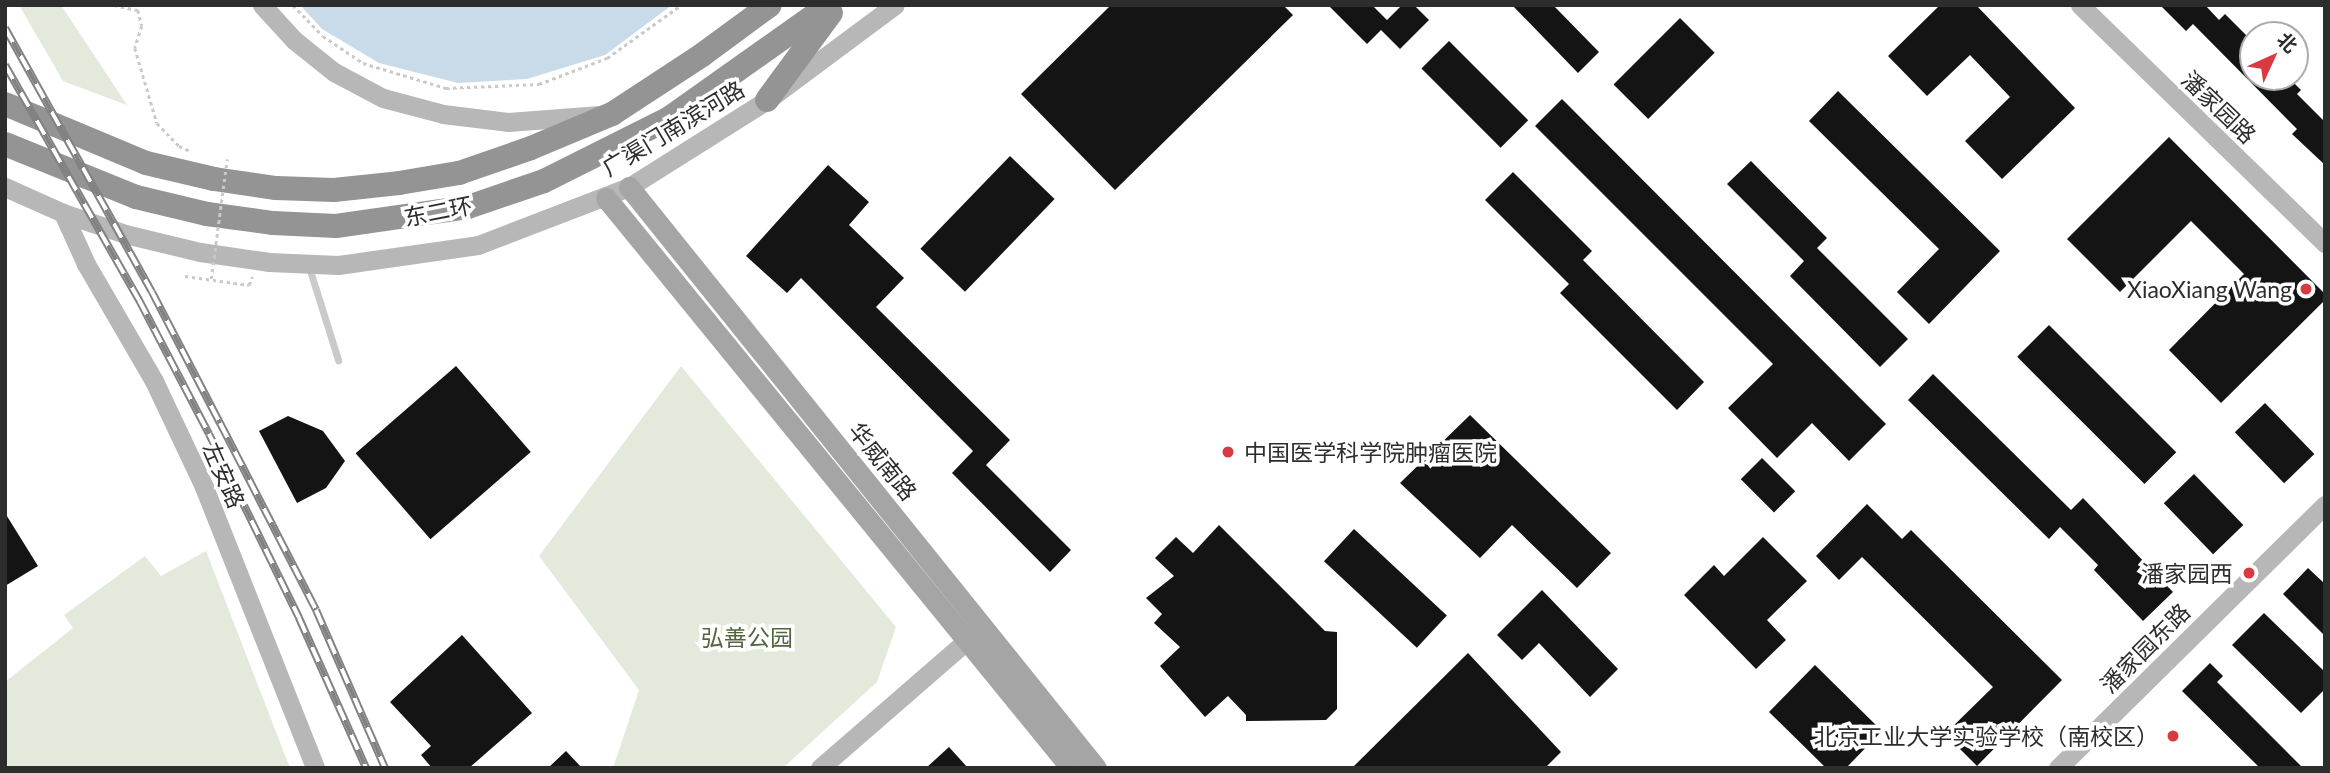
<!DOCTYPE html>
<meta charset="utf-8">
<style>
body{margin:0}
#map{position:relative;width:2330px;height:773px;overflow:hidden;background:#fff;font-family:Lato,"Noto Sans SC",sans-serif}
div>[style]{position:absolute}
.green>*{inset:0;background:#e3eadc}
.water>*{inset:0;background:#c9dbe9}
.building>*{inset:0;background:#141414;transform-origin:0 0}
.path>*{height:2.5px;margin-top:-1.25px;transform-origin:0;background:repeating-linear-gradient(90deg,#cacaca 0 3.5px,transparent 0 7px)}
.lane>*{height:7px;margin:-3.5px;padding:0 3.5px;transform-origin:3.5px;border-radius:3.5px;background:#cacaca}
.secondary>*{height:19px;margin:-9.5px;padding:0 9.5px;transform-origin:9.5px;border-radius:9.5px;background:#b7b7b7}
.primary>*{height:21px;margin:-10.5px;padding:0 10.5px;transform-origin:10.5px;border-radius:10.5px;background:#a5a5a5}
.highway>*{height:24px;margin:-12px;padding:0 12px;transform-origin:12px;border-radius:12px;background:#949494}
.rail>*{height:8px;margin-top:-4px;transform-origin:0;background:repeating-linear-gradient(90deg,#fff 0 16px,#828282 0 32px);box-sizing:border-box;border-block:2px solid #828282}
.path-bridge>*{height:2.5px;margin-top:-1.25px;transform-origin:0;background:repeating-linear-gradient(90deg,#cacaca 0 3.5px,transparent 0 7px)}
.dots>*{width:19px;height:19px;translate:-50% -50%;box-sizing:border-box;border:4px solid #fff;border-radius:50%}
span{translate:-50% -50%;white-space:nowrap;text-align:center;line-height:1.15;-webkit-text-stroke:7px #fff;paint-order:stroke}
.street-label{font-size:23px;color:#2d2d2d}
.poi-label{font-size:23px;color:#2d2d2d}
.right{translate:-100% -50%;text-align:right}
.left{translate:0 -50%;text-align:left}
.park-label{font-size:23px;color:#4f663e}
.frame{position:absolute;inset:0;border:7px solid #2d2d2d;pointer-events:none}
.north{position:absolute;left:2239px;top:21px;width:70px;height:70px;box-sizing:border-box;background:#fff;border:2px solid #ababab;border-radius:50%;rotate:45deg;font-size:19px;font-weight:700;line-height:28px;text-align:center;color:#2d2d2d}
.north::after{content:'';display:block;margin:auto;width:24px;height:32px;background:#d93a41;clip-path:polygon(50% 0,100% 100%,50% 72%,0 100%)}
</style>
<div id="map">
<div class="green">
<div style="clip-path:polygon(19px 5px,61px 5px,127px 105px,63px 81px)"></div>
<div style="clip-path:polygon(681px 366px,896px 627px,877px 682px,783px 768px,613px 768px,639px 690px,539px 556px)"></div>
<div style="clip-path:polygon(206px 551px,290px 768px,9px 768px,5px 761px,5px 682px,73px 628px,64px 615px,145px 556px,161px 576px)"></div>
</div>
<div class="water">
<div style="clip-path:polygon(300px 5px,672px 5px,605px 55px,527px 79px,458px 83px,379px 63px,322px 29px)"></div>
</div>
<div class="building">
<div style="clip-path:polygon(1111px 5px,1283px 5px,1293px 15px,1115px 190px,1021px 94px)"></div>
<div style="clip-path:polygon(1328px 5px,1372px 5px,1387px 20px,1402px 5px,1414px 5px,1429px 20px,1400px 49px,1381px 30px,1367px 44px)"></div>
<div style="clip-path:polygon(1512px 5px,1553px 5px,1599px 52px,1578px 73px)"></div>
<div style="clip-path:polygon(1940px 5px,1976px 5px,2075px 108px,2002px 179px,1965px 141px,2010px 97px,1970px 55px,1927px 96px,1888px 56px)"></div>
<div style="clip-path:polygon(2160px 5px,2205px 5px,2219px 20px,2225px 14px,2253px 42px,2253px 77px,2288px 77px,2301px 90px,2297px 94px,2325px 122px,2325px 165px,2292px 134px,2297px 129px,2193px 24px,2186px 31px)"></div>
<div style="left:1680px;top:18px;width:49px;height:94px;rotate:45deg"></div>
<div style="left:1449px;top:41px;width:112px;height:39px;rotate:45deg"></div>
<div style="clip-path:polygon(1838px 91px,2000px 251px,1929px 324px,1897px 292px,1939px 249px,1809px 121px)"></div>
<div style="clip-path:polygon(1562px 99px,1886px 424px,1849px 461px,1812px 423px,1777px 458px,1728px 408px,1773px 364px,1535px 126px)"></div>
<div style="clip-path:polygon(2169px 137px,2325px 294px,2325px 300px,2221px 403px,2169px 350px,2244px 274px,2191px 221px,2120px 292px,2067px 239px)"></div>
<div style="left:1010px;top:156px;width:62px;height:129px;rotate:44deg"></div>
<div style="clip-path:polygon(1751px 161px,1827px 238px,1817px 248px,1908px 339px,1880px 367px,1790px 276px,1804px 261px,1727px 184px)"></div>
<div style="clip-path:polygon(828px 165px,869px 202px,849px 225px,904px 278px,876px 307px,1010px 440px,986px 465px,1071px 550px,1050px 572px,952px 473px,973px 451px,801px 278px,787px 293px,746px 256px)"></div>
<div style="clip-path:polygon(1513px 172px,1592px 251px,1583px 260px,1704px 382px,1677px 410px,1560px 293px,1569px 284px,1485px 200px)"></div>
<div style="left:2049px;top:325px;width:180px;height:45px;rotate:45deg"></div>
<div style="left:456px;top:366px;width:114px;height:133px;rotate:49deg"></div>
<div style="clip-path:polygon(1933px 374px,2071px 510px,2083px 498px,2173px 592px,2143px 621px,2094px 570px,2098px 565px,2060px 527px,2049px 539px,1908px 400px)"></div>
<div style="left:2265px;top:403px;width:71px;height:42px;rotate:46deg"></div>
<div style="clip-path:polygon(1470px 415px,1611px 553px,1577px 588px,1512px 525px,1480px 558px,1400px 483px)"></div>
<div style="clip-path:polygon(288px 416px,323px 431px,345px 461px,326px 488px,297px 503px,259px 431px)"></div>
<div style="left:1762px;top:458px;width:47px;height:30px;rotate:45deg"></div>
<div style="left:2194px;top:474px;width:71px;height:42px;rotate:46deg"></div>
<div style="clip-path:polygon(1867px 504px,1902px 539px,1911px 530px,2062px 680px,1977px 766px,1945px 734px,1993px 687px,1862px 557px,1839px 580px,1816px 556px)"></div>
<div style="clip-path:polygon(5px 513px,38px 566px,5px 586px)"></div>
<div style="clip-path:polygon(1219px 525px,1325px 631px,1337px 632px,1337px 709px,1326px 720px,1246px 721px,1246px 715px,1228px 696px,1205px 717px,1160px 666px,1180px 647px,1154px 623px,1162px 614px,1146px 598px,1174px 576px,1155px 558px,1176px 537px,1193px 553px)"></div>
<div style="left:1354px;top:529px;width:127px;height:44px;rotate:43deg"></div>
<div style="clip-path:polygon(1763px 537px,1807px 581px,1767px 620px,1786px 640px,1756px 669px,1684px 595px,1714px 565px,1724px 576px)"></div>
<div style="clip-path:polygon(2308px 568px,2325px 584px,2325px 636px,2283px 594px)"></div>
<div style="clip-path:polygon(1542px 590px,1618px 669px,1590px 697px,1539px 643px,1522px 660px,1497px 635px)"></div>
<div style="clip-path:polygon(2264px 613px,2325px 672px,2325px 689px,2301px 713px,2232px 645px)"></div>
<div style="clip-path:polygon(462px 635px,532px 713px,469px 768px,432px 768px,421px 755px,431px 746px,390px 702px)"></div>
<div style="clip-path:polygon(1468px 653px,1561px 752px,1545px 768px,1352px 768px)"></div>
<div style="clip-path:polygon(2210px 663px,2223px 676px,2217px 682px,2303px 768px,2260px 768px,2182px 691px)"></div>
<div style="clip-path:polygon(1815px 665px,1882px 731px,1846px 768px,1826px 768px,1769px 712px)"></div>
<div style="clip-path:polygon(949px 747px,968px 768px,926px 768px)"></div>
<div style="clip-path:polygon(566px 751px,582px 768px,548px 768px)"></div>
</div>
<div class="path">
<div style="left:114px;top:5px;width:25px;rotate:12deg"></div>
<div style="left:138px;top:10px;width:16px;rotate:76deg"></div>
<div style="left:142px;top:26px;width:23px;rotate:108deg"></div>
<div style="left:135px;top:48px;width:78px;rotate:73.7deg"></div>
<div style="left:157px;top:123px;width:32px;rotate:46deg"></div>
<div style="left:179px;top:146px;width:12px;rotate:24deg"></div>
<div style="left:293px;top:5px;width:43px;rotate:45.9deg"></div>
<div style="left:323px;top:36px;width:48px;rotate:34deg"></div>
<div style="left:363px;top:63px;width:87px;rotate:16.8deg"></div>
<div style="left:446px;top:88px;width:93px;rotate:-2.5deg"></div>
<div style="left:539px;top:84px;width:73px;rotate:-20.9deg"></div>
<div style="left:607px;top:58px;width:91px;rotate:-35.6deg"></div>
<div style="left:185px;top:276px;width:65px;rotate:8deg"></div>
<div style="left:249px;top:285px;width:9px;rotate:-69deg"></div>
</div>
<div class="lane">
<div style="left:308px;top:264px;width:101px;rotate:72.6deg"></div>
</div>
<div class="secondary">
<div style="left:262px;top:5px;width:47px;rotate:47.6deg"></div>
<div style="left:294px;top:40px;width:51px;rotate:38.7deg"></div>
<div style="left:334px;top:72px;width:55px;rotate:28deg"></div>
<div style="left:383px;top:98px;width:62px;rotate:14.9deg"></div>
<div style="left:443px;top:114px;width:65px;rotate:7deg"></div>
<div style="left:508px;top:122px;width:92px;rotate:-4.4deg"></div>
<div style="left:2080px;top:5px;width:342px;rotate:44.2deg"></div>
<div style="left:5px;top:187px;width:64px;rotate:24.1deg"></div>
<div style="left:63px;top:213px;width:65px;rotate:18.7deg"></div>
<div style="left:125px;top:234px;width:77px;rotate:13.5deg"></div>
<div style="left:200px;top:252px;width:70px;rotate:8.2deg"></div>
<div style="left:269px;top:262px;width:69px;rotate:2.5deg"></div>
<div style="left:338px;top:265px;width:141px;rotate:-8.1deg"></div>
<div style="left:478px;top:245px;width:162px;rotate:-21deg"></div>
<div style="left:629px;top:187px;width:163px;rotate:-32.2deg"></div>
<div style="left:767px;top:100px;width:159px;rotate:-36.6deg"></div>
<div style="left:63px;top:213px;width:56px;rotate:65.7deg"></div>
<div style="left:86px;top:264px;width:135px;rotate:59.8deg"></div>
<div style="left:154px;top:381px;width:117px;rotate:64.7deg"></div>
<div style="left:204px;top:487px;width:302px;rotate:68.4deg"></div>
<div style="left:820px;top:768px;width:195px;rotate:-41deg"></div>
<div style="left:2058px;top:768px;width:375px;rotate:-44.6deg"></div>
</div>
<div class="primary">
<div style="left:629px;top:187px;width:745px;rotate:51.21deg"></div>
<div style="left:606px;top:198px;width:736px;rotate:50.79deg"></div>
</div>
<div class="highway">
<div style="left:767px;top:100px;width:108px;rotate:-53.7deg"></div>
<div style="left:5px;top:104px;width:153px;rotate:22.7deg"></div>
<div style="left:146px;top:163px;width:70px;rotate:13.2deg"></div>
<div style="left:214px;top:179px;width:63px;rotate:8.3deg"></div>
<div style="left:276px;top:188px;width:58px;rotate:2deg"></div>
<div style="left:334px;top:190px;width:65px;rotate:-6.1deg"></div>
<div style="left:399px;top:183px;width:61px;rotate:-9.5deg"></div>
<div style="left:459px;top:173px;width:76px;rotate:-19.1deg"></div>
<div style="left:531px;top:148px;width:88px;rotate:-22.8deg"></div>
<div style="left:612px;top:114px;width:108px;rotate:-33.2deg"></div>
<div style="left:702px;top:55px;width:84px;rotate:-36.3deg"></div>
<div style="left:5px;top:144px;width:141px;rotate:22deg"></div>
<div style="left:136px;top:197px;width:73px;rotate:13.5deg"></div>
<div style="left:207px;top:214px;width:67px;rotate:7.8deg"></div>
<div style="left:273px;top:223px;width:63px;rotate:2.7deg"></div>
<div style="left:336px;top:226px;width:133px;rotate:-8.2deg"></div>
<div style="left:468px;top:207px;width:80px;rotate:-18.9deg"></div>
<div style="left:544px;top:181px;width:139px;rotate:-26.6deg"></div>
<div style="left:668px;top:119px;width:197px;rotate:-35.3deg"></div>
</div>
<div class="rail">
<div style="left:5px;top:28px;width:302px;rotate:60.9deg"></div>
<div style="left:152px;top:292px;width:148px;rotate:62.6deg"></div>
<div style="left:220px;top:423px;width:210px;rotate:62.8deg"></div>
<div style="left:316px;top:610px;width:172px;rotate:66.4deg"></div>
<div style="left:5px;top:65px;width:271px;rotate:60.3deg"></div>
<div style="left:139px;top:300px;width:151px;rotate:62.4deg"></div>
<div style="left:209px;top:434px;width:205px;rotate:63.9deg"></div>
<div style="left:299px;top:618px;width:164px;rotate:65.9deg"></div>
</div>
<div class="path-bridge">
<div style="left:211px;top:279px;width:121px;rotate:-82.4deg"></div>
</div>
<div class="dots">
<div style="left:2306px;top:289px;background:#d93a41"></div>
<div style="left:1228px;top:452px;background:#d93a41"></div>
<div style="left:2249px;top:573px;background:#d93a41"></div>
<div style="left:2173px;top:736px;background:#d93a41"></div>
</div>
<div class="street-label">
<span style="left:2219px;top:107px;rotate:44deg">潘家园路</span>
<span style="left:673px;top:128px;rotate:-31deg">广渠门南滨河路</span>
<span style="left:438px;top:211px;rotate:-11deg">东二环</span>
<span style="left:883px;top:461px;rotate:51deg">华威南路</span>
<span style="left:224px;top:475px;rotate:66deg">左安路</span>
<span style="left:2145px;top:648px;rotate:-45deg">潘家园东路</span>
</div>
<div class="poi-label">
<span class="right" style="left:2292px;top:289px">XiaoXiang Wang</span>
<span class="left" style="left:1244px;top:452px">中国医学科学院肿瘤医院</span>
<span class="right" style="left:2233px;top:573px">潘家园西</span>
<span class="right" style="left:2159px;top:736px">北京工业大学实验学校（南校区）</span>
</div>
<div class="park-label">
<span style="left:747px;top:637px">弘善公园</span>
</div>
<div class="frame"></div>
<div class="north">北</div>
</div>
